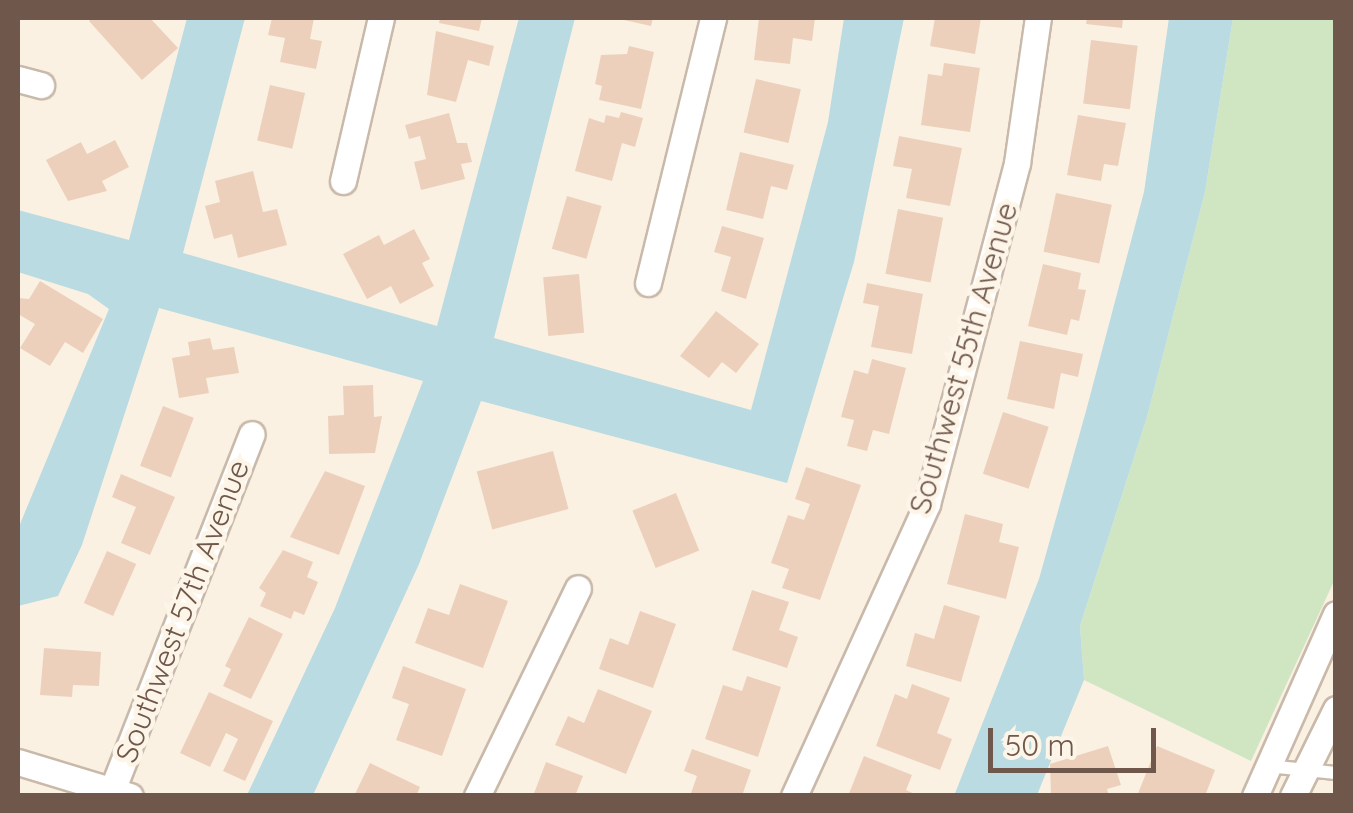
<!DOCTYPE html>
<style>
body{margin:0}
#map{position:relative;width:1353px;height:813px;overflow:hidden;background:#faf1e2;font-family:Quicksand,sans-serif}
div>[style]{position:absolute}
.green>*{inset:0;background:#d0e6c2}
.water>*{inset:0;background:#b9dbe1}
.building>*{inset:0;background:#edd0bc;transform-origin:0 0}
.roads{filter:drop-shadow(2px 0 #c9b9aa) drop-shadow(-2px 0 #c9b9aa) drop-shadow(0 2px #c9b9aa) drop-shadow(0 -2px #c9b9aa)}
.service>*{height:12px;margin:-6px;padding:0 6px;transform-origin:6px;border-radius:6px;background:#fff}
.minor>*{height:25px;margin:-12.5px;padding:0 12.5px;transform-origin:12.5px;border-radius:12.5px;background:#fff}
span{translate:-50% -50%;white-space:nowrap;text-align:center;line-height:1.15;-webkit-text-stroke:9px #fdf5e8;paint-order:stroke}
.street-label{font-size:30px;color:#6f584b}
.frame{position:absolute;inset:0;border:20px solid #6f584b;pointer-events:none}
.scale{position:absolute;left:988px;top:728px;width:168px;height:45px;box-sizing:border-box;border:5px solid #6f584b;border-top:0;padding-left:12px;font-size:30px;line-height:35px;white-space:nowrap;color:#6f584b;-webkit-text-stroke:8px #fdf5e8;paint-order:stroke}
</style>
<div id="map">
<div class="green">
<div style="clip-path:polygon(1233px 18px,1335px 18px,1335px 579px,1251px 761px,1084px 680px,1080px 626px,1147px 417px,1205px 192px)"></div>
</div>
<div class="water">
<div style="clip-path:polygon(187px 18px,245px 18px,183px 253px,437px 326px,519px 18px,575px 18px,494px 338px,751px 410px,828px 122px,844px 18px,904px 18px,854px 262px,787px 483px,481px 401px,419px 564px,313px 795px,247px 795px,335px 608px,423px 381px,159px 308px,82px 545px,58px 596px,18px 606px,18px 529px,109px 309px,88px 294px,18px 272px,18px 210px,129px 240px)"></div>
<div style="clip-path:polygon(1169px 18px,1233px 18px,1205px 192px,1147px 417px,1080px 626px,1084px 680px,1037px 795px,954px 796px,1039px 579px,1086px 411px,1144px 192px)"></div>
</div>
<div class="building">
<div style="clip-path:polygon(93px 18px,150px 18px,178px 48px,142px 80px,89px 21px)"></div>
<div style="clip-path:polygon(272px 18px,314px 18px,310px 39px,322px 41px,316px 69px,280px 62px,285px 38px,268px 35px)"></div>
<div style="clip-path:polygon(440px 18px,482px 18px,479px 31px,439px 23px)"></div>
<div style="clip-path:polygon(615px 18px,653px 18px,651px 26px)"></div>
<div style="clip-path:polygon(759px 18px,815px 18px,812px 41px,793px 38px,790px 64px,754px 60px)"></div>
<div style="clip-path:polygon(935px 18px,981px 18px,975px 54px,930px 46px)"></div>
<div style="clip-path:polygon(1087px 18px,1123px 18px,1122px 28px,1086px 24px)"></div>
<div style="clip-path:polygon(436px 31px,494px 46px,489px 66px,468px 60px,456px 102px,427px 95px)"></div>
<div style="left:1091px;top:40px;width:47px;height:64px;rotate:7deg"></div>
<div style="clip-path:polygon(629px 46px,654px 52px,641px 109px,599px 100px,602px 86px,595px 84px,601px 55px,627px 54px)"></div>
<div style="clip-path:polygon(944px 63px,980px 68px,970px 132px,921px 125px,928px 74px,942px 76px)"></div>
<div style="left:756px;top:79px;width:46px;height:55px;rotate:13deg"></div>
<div style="left:270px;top:85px;width:36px;height:57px;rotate:13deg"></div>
<div style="clip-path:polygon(621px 112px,643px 118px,635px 147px,622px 143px,612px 181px,575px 171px,589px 118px,604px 123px,606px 115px,619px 118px)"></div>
<div style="clip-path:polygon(449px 113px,457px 143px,467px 143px,472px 162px,461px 164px,465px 179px,421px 190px,414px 162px,426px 159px,420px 136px,409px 139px,405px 125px)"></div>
<div style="clip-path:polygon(1078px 115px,1126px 123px,1118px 166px,1104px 164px,1101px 181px,1067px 175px)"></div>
<div style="clip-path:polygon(899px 136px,962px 148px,950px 206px,906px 198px,912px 169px,893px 166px)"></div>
<div style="clip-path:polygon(115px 140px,129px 167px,102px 181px,107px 191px,68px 201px,46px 160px,81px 142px,87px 154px)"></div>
<div style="clip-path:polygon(740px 152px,794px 165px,787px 190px,771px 186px,763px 219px,726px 210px)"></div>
<div style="clip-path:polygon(253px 171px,263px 212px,277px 209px,287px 245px,238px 258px,232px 234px,214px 239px,205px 206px,220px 202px,215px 181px)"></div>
<div style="left:1056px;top:193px;width:57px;height:60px;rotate:12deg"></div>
<div style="left:567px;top:196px;width:36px;height:55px;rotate:16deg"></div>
<div style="left:898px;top:209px;width:46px;height:66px;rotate:11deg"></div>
<div style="clip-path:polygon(722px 226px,764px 238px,746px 299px,721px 291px,731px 257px,714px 252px)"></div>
<div style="clip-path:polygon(414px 229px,430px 259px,422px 263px,434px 286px,400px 304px,391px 286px,367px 299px,343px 254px,379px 235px,384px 245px)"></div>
<div style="clip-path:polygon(1043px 264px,1081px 273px,1078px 289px,1086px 290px,1079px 321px,1071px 319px,1067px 335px,1028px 326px)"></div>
<div style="left:579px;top:274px;width:59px;height:36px;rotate:85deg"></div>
<div style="clip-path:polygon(40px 281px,103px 319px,83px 353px,65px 342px,50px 366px,20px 348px,35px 324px,18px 314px,18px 298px,29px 299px)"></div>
<div style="clip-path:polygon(867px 283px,923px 294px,912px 354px,871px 347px,879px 306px,863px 303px)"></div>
<div style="clip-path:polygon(716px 311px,759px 344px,736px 373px,722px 362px,709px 378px,680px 356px)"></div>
<div style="clip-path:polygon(210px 338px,213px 350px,234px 347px,239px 373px,206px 378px,209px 393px,179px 398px,172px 358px,190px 355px,188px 342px)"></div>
<div style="clip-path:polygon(1020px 341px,1083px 354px,1078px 377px,1061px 373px,1054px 409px,1007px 399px)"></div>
<div style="clip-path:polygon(872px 359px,906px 368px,889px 434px,873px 430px,867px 451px,847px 446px,854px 420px,841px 417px,854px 370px,868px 374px)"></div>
<div style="clip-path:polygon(373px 385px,374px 417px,382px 416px,375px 453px,329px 454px,328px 416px,344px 415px,343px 386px)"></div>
<div style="left:163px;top:406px;width:33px;height:64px;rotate:21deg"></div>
<div style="left:1003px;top:412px;width:48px;height:65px;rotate:18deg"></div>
<div style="left:553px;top:451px;width:60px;height:79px;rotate:75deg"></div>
<div style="clip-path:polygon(806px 467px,861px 485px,820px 600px,782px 588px,789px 569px,771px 563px,788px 515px,804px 520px,810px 504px,795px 499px)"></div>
<div style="clip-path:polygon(325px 471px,365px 486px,339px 555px,290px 537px)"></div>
<div style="clip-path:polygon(121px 474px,175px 497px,150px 555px,121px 543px,136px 507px,112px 497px)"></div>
<div style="left:676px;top:493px;width:62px;height:47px;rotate:68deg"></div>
<div style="clip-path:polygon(965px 514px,1003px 524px,999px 542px,1019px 547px,1006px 599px,947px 584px)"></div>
<div style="clip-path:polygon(283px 550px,313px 562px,307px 577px,318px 582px,304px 615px,294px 611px,291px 619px,260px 606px,266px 593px,259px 588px)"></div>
<div style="left:107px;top:551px;width:32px;height:57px;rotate:24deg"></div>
<div style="clip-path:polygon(460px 584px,508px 601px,483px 668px,415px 643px,428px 608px,449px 615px)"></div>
<div style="clip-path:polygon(752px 590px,789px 602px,779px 630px,798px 637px,787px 668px,732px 650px)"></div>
<div style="clip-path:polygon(944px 605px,980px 616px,961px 682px,906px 666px,915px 633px,934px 639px)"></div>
<div style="clip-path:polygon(640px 611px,676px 624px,653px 688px,599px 669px,610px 638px,628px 645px)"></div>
<div style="clip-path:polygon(249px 617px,283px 634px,251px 699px,223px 686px,231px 669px,225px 666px)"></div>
<div style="clip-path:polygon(44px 648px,101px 652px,99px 686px,73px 685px,72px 697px,40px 695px)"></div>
<div style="clip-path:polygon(403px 666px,466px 689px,442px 756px,396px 740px,409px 704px,392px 698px)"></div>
<div style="clip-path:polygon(747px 676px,781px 687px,758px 757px,705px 739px,723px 685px,742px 691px)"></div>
<div style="clip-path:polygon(912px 684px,950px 698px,937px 733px,952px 739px,940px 770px,876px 746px,895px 694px,907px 699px)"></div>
<div style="clip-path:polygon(598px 689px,652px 711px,626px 774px,555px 745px,568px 716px,584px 723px)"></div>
<div style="clip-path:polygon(209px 692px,273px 721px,245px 781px,223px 771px,238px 739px,226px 733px,210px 767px,180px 753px)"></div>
<div style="clip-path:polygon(1108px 746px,1121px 785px,1107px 789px,1109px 796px,1051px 796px,1050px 764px)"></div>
<div style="clip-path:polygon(1157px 746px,1215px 770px,1205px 796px,1137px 796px)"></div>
<div style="clip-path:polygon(692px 749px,751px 770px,742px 796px,690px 796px,697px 776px,684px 771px)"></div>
<div style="clip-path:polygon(864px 756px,912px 775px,906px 790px,919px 796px,848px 796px)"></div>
<div style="clip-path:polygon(546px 762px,583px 776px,575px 796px,533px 796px)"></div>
<div style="clip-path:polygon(370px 763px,420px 787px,416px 796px,354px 796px)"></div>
</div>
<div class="roads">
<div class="service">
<div style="left:1268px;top:766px;width:68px;rotate:5.9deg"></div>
</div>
<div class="minor">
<div style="left:18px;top:79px;width:24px;rotate:15deg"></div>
<div style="left:343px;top:181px;width:167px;rotate:-76.9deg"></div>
<div style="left:648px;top:283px;width:273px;rotate:-76.2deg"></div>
<div style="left:18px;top:762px;width:117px;rotate:16.9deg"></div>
<div style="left:113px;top:788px;width:380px;rotate:-68.6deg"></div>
<div style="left:477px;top:796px;width:231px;rotate:-64.1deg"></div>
<div style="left:794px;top:796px;width:321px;rotate:-65.5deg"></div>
<div style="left:927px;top:504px;width:353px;rotate:-75.2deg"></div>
<div style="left:1017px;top:163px;width:147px;rotate:-81.8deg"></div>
<div style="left:1255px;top:796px;width:199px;rotate:-66deg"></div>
<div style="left:1293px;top:796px;width:97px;rotate:-63.7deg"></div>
</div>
</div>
<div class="street-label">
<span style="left:963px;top:358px;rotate:-74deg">Southwest 55th Avenue</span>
<span style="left:182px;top:611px;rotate:-69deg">Southwest 57th Avenue</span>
</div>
<div class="frame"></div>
<div class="scale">50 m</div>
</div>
